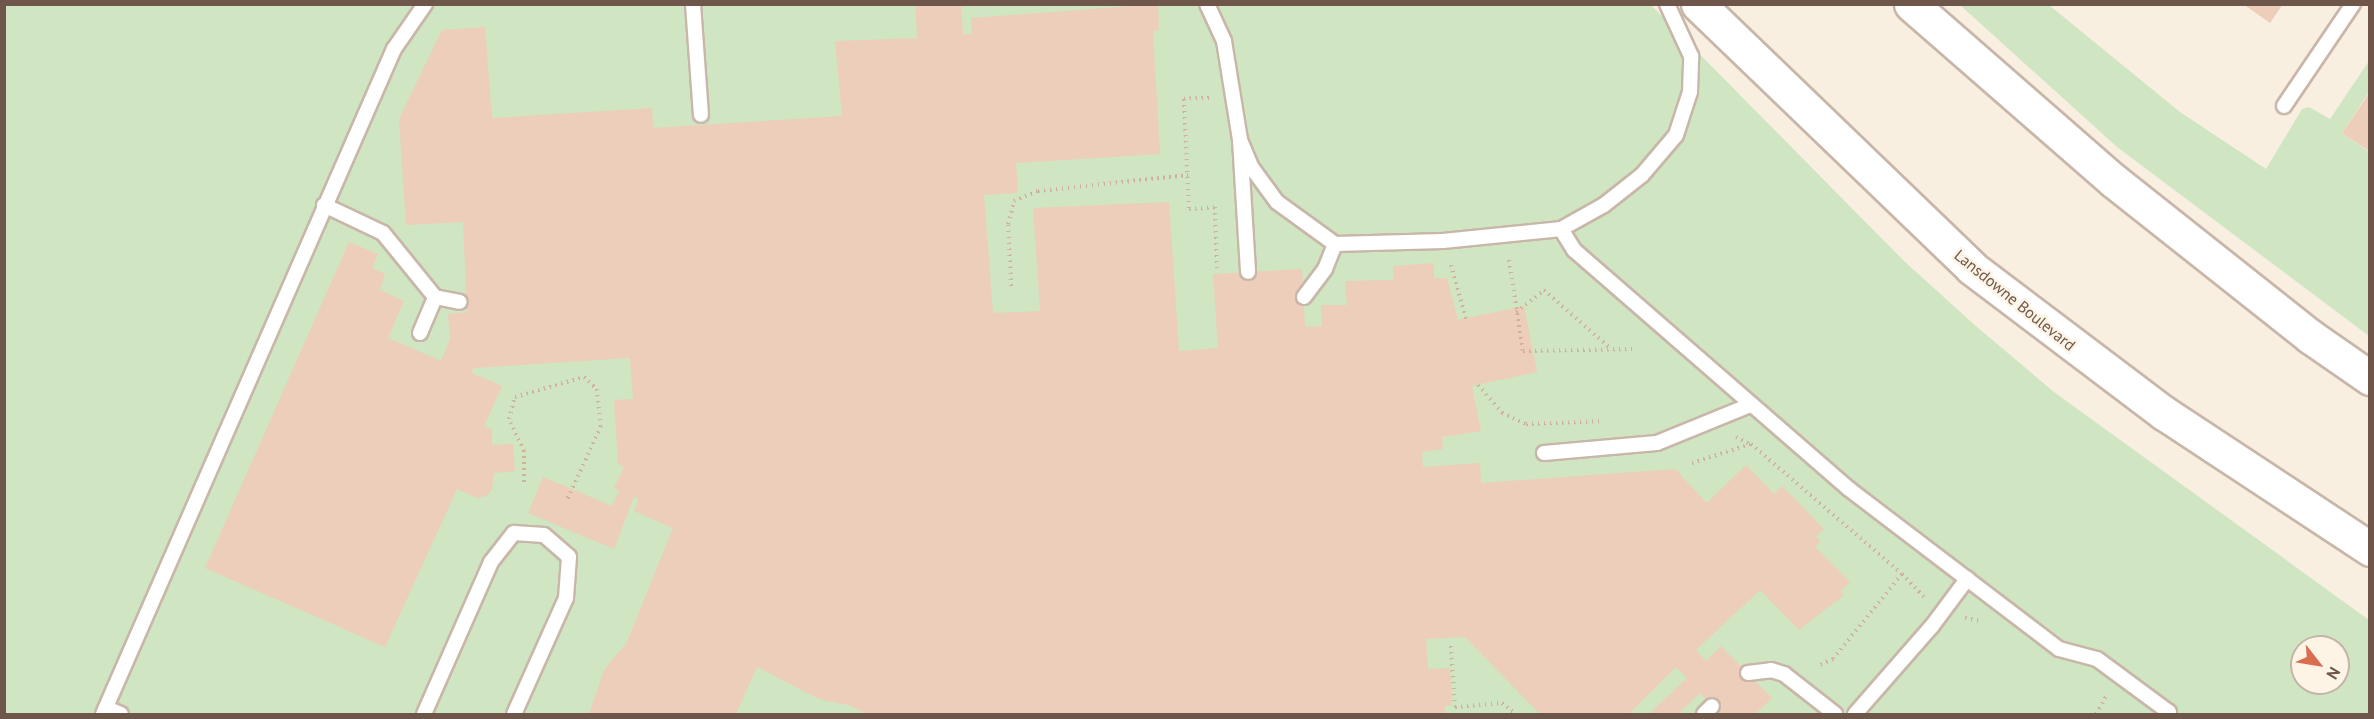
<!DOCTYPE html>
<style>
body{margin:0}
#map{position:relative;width:2374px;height:719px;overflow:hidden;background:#f9efe1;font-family:"PT Sans",sans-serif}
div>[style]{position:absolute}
.green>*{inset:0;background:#d0e5c1}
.building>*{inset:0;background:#eccebb}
.path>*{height:4px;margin-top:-2px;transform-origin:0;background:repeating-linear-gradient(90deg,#d0b19f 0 1.5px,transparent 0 6px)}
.roads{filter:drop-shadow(2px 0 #c8b7a9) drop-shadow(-2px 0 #c8b7a9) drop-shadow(0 2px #c8b7a9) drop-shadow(0 -2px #c8b7a9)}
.service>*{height:14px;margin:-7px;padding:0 7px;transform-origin:7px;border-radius:7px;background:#fff}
.secondary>*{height:33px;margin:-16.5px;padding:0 16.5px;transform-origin:16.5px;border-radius:16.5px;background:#fff}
span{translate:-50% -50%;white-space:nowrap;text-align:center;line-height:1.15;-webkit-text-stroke:5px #fdf4e6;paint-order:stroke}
.street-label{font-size:16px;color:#6e574a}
.frame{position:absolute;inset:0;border:6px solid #6e574a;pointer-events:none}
.north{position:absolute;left:2290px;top:635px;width:60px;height:60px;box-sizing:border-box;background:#fdf4e6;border:2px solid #c4b5a8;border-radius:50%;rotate:121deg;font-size:16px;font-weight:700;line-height:24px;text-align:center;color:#6e574a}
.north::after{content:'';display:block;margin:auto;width:21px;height:27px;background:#d96d50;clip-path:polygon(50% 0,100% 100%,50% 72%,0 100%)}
</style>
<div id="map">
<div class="green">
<div style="clip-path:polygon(evenodd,4px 5px,1651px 5px,1905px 262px,1977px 327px,2054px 392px,2369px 620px,2369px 714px,5px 714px,4px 5px,2302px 647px,2338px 647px,2338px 683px,2302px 683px,2302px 647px)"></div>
<div style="clip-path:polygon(1960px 5px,2049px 5px,2180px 112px,2266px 169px,2302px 109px,2309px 107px,2330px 119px,2369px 61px,2369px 92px,2342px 133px,2369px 152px,2369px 336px,2117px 147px)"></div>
</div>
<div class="building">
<div style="clip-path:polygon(915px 4px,961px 4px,963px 35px,972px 34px,971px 18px,1158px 4px,1159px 30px,1153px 31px,1160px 154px,1016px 163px,1018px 193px,984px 195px,993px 313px,1040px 311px,1033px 208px,1169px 202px,1179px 351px,1218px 348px,1213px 274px,1302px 269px,1305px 327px,1322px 326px,1321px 305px,1347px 305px,1345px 281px,1394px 280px,1393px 266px,1434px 263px,1434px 278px,1447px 278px,1458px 320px,1524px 306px,1537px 372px,1472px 386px,1481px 431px,1442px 437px,1443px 449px,1422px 452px,1423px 467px,1480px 463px,1481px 483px,1675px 469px,1707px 503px,1746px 465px,1774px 494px,1782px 486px,1824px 529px,1816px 537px,1821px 541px,1815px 547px,1850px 582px,1840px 592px,1844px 595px,1799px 630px,1760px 590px,1696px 650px,1706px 661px,1721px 646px,1772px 698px,1755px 714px,1720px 714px,1700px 693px,1678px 714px,1649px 714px,1687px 678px,1676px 667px,1629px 714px,1540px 714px,1465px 637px,1426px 639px,1428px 669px,1450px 668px,1452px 705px,1445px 706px,1445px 714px,868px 714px,848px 705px,819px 699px,757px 667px,736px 714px,589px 714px,604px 670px,627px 642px,673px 528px,634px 511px,639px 499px,634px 497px,614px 549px,528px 513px,543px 477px,612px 506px,619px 491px,614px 488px,624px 467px,618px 464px,614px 400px,633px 399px,630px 358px,473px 368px,472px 373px,502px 386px,484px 426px,492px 430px,492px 445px,513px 444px,515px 471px,494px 473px,492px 490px,486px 496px,477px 498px,457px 489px,385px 647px,205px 568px,349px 242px,378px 254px,372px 268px,385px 274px,380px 290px,404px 301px,388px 338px,441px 361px,450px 339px,448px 314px,467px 312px,463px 222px,406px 225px,399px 119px,442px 30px,485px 27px,492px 118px,652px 108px,653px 128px,842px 116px,835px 41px,917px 38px)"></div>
<div style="clip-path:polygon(2243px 4px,2283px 4px,2270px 23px)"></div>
<div style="clip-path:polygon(2370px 92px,2370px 152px,2342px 133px)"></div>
</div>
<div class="path">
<div style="left:1209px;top:98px;width:25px;rotate:178deg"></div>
<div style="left:1184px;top:99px;width:110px;rotate:87.4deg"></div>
<div style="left:1189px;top:209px;width:26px;rotate:-4deg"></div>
<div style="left:1215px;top:207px;width:61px;rotate:88.1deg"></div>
<div style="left:1509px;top:260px;width:92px;rotate:81.3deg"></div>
<div style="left:1523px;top:351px;width:109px;rotate:-1.1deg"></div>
<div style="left:1451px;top:265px;width:56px;rotate:74.5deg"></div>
<div style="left:1011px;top:286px;width:62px;rotate:-92.8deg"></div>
<div style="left:1008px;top:224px;width:24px;rotate:-75deg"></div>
<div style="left:1014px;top:201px;width:26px;rotate:-23deg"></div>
<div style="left:1038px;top:191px;width:151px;rotate:-6.1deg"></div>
<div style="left:1516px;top:312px;width:36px;rotate:-38deg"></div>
<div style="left:1544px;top:290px;width:89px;rotate:41.4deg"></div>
<div style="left:1478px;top:385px;width:37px;rotate:49deg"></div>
<div style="left:1502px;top:413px;width:26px;rotate:25deg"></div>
<div style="left:1526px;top:424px;width:78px;rotate:-2.2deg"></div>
<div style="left:1736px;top:437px;width:16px;rotate:27deg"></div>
<div style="left:1692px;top:463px;width:62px;rotate:-17.9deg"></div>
<div style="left:1751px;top:444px;width:199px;rotate:40.7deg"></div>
<div style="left:1902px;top:574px;width:109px;rotate:129.1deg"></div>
<div style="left:1833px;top:659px;width:17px;rotate:156deg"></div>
<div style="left:524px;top:482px;width:31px;rotate:-90deg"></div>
<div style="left:524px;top:451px;width:35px;rotate:-115deg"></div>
<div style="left:509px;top:419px;width:23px;rotate:-75deg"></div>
<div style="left:515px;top:397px;width:72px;rotate:-16.2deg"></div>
<div style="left:584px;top:377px;width:18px;rotate:43deg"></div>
<div style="left:597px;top:389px;width:37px;rotate:84deg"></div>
<div style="left:601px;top:426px;width:81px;rotate:114.7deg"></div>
<div style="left:1902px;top:574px;width:32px;rotate:46deg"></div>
<div style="left:1965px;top:618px;width:16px;rotate:11deg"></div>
<div style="left:1451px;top:646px;width:61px;rotate:86.2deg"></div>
<div style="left:1455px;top:707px;width:47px;rotate:-4.9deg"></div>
<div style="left:1502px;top:703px;width:18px;rotate:38deg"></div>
<div style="left:2096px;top:714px;width:22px;rotate:-60deg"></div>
</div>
<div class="roads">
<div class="service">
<div style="left:693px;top:4px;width:111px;rotate:85.9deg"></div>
<div style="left:1207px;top:4px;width:41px;rotate:65.3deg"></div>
<div style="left:1224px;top:41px;width:100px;rotate:80.8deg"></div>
<div style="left:1240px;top:140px;width:132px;rotate:86.5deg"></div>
<div style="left:2284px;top:106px;width:123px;rotate:-55.9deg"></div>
<div style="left:1240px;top:140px;width:30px;rotate:67deg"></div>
<div style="left:1252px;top:168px;width:42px;rotate:53.7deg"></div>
<div style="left:1277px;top:202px;width:72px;rotate:35.9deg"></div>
<div style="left:1335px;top:244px;width:108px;rotate:-1.6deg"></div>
<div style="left:1443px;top:241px;width:119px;rotate:-5.8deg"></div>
<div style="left:1561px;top:229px;width:49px;rotate:-29.2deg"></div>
<div style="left:1604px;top:205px;width:48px;rotate:-38.3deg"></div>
<div style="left:1642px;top:175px;width:52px;rotate:-49.6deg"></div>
<div style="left:1676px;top:135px;width:45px;rotate:-72deg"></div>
<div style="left:1690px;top:92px;width:36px;rotate:-88deg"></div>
<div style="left:1691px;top:56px;width:57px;rotate:-114.8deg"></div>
<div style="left:324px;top:205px;width:65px;rotate:25.4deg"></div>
<div style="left:383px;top:233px;width:82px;rotate:50.9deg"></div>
<div style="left:435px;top:297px;width:25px;rotate:11deg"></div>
<div style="left:1561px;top:229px;width:25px;rotate:58deg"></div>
<div style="left:1574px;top:250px;width:364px;rotate:41deg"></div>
<div style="left:1849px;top:489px;width:264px;rotate:37.3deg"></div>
<div style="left:2059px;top:649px;width:39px;rotate:15deg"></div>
<div style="left:2097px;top:659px;width:89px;rotate:36.4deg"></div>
<div style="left:2169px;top:712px;width:3px;rotate:135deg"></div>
<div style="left:1304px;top:297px;width:35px;rotate:-53deg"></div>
<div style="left:1325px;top:269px;width:27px;rotate:-68deg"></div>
<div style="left:420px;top:333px;width:39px;rotate:-67deg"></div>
<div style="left:1544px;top:453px;width:113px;rotate:-5.1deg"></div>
<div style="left:1657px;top:443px;width:100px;rotate:-22.2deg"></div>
<div style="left:1748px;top:673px;width:23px;rotate:-7deg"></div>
<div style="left:1771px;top:670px;width:14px;rotate:17deg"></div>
<div style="left:1784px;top:674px;width:65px;rotate:38.1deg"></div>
<div style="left:106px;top:708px;width:16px;rotate:22deg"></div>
<div style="left:103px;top:714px;width:726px;rotate:-66.37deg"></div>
<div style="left:394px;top:49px;width:55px;rotate:-55.4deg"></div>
<div style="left:424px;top:714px;width:166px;rotate:-66.2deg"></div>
<div style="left:491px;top:562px;width:37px;rotate:-52deg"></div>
<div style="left:514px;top:533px;width:30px;rotate:4deg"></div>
<div style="left:544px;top:535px;width:33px;rotate:41deg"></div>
<div style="left:569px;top:557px;width:41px;rotate:94.2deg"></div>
<div style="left:566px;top:598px;width:127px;rotate:114.1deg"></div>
<div style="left:1704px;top:714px;width:11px;rotate:-45deg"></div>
<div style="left:1855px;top:714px;width:117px;rotate:-48.8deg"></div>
<div style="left:1932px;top:626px;width:59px;rotate:-53.3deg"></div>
</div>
<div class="secondary">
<div style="left:1698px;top:4px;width:380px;rotate:43.9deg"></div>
<div style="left:1972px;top:268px;width:241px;rotate:37.1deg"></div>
<div style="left:2164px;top:413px;width:247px;rotate:33.4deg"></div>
<div style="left:1911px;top:4px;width:269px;rotate:41.1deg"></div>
<div style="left:2114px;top:181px;width:251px;rotate:38.4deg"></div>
<div style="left:2311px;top:337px;width:72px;rotate:34.8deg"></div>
</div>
</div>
<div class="street-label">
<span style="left:2015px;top:300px;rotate:39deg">Lansdowne Boulevard</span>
</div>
<div class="frame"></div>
<div class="north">N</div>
</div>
